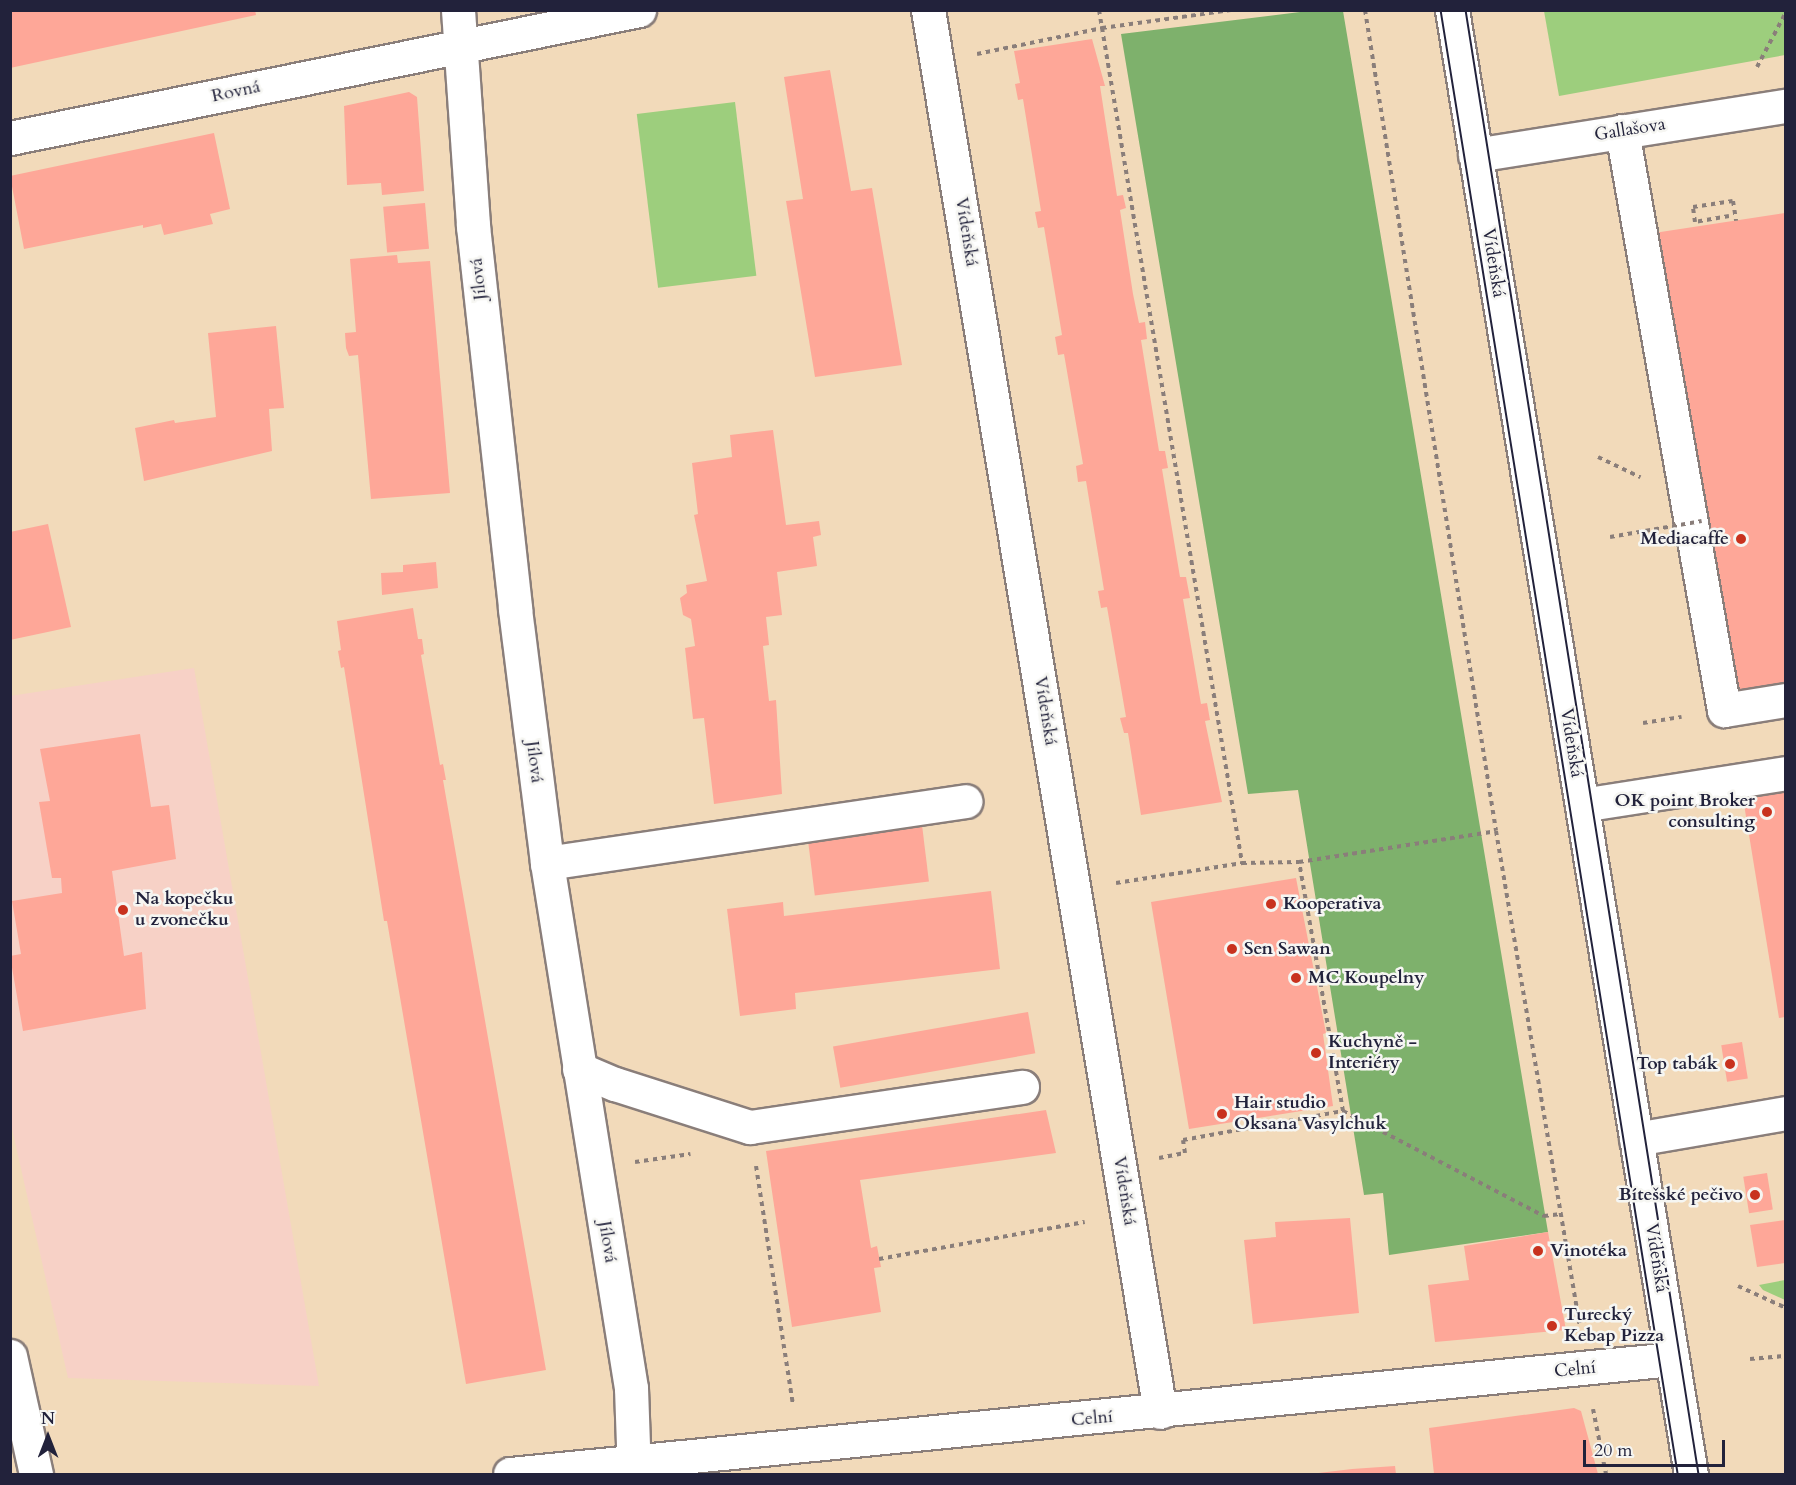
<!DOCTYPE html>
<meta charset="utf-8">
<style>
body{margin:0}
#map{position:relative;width:1796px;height:1485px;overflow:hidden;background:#f2daba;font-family:Cardo,serif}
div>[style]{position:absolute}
.built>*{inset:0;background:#f7d1c6}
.green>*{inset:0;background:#9dce7d;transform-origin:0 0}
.forest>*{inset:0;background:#7eb16c}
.building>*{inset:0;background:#fea798;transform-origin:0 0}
.path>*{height:4px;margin-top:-2px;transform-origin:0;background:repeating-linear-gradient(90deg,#8a7e7a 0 4.5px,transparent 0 9px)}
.roads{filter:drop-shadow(2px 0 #8a7e7a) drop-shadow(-2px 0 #8a7e7a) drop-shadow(0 2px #8a7e7a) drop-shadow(0 -2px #8a7e7a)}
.minor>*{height:33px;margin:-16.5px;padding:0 16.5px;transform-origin:16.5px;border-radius:16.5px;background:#fff}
.major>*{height:33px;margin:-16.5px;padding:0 16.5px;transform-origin:16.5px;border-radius:16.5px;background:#fff}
.tram>*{height:1.5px;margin:-0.75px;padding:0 0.75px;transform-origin:0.75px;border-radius:0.75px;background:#22223b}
.path-bridge>*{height:4px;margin-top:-2px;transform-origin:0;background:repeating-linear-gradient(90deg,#8a7e7a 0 4.5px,transparent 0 9px)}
.dots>*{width:16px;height:16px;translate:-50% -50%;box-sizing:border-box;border:3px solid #f6f6f2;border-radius:50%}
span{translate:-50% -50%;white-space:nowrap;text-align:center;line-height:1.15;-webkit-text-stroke:5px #f6f6f2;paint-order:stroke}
.street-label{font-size:18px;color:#22223b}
.poi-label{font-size:18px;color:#22223b;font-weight:700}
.right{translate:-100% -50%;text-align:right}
.left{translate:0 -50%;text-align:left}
.frame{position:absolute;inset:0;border:12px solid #22223b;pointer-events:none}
.north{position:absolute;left:18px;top:1407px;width:60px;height:60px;-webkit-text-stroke:4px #f6f6f2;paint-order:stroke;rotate:0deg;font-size:16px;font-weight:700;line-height:24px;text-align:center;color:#22223b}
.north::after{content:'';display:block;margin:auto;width:21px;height:27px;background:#22223b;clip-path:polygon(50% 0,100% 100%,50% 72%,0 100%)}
.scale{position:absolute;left:1583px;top:1440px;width:142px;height:27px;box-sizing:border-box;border:3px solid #22223b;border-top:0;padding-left:8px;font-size:18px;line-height:21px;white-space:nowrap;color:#22223b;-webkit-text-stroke:4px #f6f6f2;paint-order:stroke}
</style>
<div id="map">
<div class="built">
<div style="clip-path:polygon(194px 668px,319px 1386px,68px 1378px,11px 1124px,10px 696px)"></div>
</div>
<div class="green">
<div style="clip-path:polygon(1544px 11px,1785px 11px,1785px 55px,1559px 96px)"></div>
<div style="left:735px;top:102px;width:175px;height:99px;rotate:83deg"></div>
<div style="clip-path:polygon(1785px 1280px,1785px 1300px,1763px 1290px,1759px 1285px)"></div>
</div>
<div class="forest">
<div style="clip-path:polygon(1308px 11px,1343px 11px,1548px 1232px,1389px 1255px,1383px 1193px,1364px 1195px,1298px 790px,1248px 794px,1121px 34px)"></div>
</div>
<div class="building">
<div style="clip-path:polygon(10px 10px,255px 10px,256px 15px,10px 68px)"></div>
<div style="clip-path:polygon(1092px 39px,1105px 86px,1100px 86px,1117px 196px,1123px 195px,1126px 208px,1120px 210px,1133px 294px,1139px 323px,1145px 322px,1147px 339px,1141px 340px,1159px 451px,1165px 451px,1168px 468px,1162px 469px,1180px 577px,1186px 577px,1190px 598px,1183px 599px,1201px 704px,1207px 703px,1210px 720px,1205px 721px,1222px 802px,1141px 815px,1128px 733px,1124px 733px,1120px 718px,1126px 717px,1107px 607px,1101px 608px,1098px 591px,1104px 590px,1086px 481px,1078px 482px,1076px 466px,1083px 464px,1064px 354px,1058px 355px,1055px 337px,1062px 335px,1044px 227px,1038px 228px,1035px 212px,1041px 211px,1023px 99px,1018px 100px,1015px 84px,1020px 83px,1014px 51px)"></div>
<div style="clip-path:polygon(830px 70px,851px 191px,872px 188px,902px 365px,815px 377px,786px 201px,803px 199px,784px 77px)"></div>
<div style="clip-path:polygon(409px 92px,417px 97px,424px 191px,382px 195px,381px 183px,347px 185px,344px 106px)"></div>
<div style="clip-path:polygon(214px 133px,230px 209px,210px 214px,213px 224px,164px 235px,161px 224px,143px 228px,143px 225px,24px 249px,10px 176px)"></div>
<div style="left:425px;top:203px;width:46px;height:42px;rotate:85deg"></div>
<div style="clip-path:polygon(1785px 213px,1785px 688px,1730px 698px,1654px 233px)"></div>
<div style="clip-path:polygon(397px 255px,398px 263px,430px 261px,450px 493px,371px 499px,358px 355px,349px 356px,346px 348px,345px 333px,356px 332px,350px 259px)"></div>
<div style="clip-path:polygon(276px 326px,284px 408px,269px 409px,272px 451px,144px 481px,135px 428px,174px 420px,175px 423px,216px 417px,208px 333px)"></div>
<div style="clip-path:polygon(773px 430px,786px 525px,819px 521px,821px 535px,813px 537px,817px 566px,777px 572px,782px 615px,766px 617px,769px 645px,763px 646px,769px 701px,776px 700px,782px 794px,714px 804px,704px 718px,693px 719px,685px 648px,695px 646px,691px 619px,683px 615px,680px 598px,687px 593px,686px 585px,707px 581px,694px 515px,698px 514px,692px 463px,732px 457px,730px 435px)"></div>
<div style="clip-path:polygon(48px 524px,71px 627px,10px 640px,10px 532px)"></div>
<div style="clip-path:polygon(436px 562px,438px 588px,382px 595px,381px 573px,403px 572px,403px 565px)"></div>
<div style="clip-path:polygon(413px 608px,418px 639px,422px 639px,424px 654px,421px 655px,440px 765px,443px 764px,446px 780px,443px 780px,546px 1370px,466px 1384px,387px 921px,384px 921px,344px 667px,341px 668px,338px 651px,341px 650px,337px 621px)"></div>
<div style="clip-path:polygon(140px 734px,151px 807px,169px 805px,176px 859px,112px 871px,124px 956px,142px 952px,146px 1009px,23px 1031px,10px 956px,21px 954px,12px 901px,62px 893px,61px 878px,52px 878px,39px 802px,50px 801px,40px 749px)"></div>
<div style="clip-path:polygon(1785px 785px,1785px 1017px,1779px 1018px,1742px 792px)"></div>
<div style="left:922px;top:825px;width:57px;height:115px;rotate:83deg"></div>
<div style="clip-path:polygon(1296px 878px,1326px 1033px,1323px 1034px,1333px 1106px,1189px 1129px,1151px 902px)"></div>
<div style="clip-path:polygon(991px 891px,1000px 969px,795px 993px,796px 1009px,740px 1016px,727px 909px,783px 902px,784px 916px)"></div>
<div style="left:1028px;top:1012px;width:42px;height:198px;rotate:80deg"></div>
<div style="left:1742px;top:1042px;width:37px;height:21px;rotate:81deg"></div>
<div style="clip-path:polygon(1046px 1110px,1056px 1153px,860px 1180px,871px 1248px,877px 1246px,881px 1267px,874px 1268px,881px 1312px,792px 1327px,766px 1151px)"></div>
<div style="left:1767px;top:1173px;width:37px;height:24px;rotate:81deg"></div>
<div style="clip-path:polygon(1350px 1218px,1359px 1313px,1253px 1324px,1244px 1240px,1276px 1237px,1275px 1222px)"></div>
<div style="clip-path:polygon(1785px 1220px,1785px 1263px,1757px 1267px,1750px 1225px)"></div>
<div style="clip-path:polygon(1548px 1232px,1566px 1330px,1435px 1342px,1428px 1285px,1469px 1280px,1464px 1246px)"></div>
<div style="clip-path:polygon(1574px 1408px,1581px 1411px,1598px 1474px,1434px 1474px,1429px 1428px)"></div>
<div style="clip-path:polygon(1395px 1466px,1396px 1474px,1310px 1474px,1352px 1469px)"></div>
</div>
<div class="path">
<div style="left:1099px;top:10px;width:865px;rotate:80.48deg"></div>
<div style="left:1242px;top:863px;width:57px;rotate:-1deg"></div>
<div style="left:1299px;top:862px;width:199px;rotate:-8.9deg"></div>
<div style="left:1365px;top:10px;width:831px;rotate:80.93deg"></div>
<div style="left:1496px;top:831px;width:503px;rotate:80.39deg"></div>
<div style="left:977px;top:54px;width:128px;rotate:-11.7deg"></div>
<div style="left:1102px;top:28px;width:130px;rotate:-7.9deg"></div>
<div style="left:1757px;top:67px;width:62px;rotate:-62.2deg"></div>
<div style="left:1729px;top:216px;width:35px;rotate:170deg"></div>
<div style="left:1695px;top:222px;width:15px;rotate:-98deg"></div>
<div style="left:1693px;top:207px;width:40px;rotate:-8.5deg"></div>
<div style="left:1733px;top:201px;width:20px;rotate:81deg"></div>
<div style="left:1598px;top:457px;width:47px;rotate:25.5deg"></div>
<div style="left:1643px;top:723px;width:39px;rotate:-9deg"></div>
<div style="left:1116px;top:883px;width:128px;rotate:-9deg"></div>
<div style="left:1343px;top:1111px;width:227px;rotate:27.6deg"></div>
<div style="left:1544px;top:1216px;width:17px;rotate:-7deg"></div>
<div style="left:1159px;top:1158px;width:26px;rotate:-11deg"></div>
<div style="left:1185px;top:1153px;width:13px;rotate:-99deg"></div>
<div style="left:1183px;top:1140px;width:163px;rotate:-10.3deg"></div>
<div style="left:1343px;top:1111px;width:253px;rotate:-100deg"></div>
<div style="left:635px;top:1162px;width:56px;rotate:-8.3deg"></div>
<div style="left:756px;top:1166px;width:242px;rotate:81.2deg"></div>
<div style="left:879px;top:1259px;width:209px;rotate:-10.2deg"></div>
<div style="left:1738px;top:1286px;width:53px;rotate:24.6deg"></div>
<div style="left:1750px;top:1359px;width:36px;rotate:-5deg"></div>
<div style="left:1593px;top:1409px;width:66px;rotate:78.7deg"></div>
</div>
<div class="roads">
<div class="minor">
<div style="left:458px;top:10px;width:217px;rotate:86deg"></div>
<div style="left:473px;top:226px;width:385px;rotate:83.7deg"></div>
<div style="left:515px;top:609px;width:256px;rotate:82.8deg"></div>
<div style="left:547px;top:863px;width:532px;rotate:80.91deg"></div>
<div style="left:631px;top:1388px;width:86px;rotate:88deg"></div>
<div style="left:928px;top:10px;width:1421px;rotate:80.6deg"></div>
<div style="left:1622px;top:131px;width:588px;rotate:80.01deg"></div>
<div style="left:1724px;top:710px;width:63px;rotate:-9.2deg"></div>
<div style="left:10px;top:138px;width:642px;rotate:-11.5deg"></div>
<div style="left:1475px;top:155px;width:315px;rotate:-9deg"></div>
<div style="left:1582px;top:805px;width:206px;rotate:-8.9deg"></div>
<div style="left:547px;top:863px;width:423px;rotate:-8.4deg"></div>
<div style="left:579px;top:1069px;width:39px;rotate:23deg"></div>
<div style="left:615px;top:1084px;width:142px;rotate:17.7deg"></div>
<div style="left:750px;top:1127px;width:275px;rotate:-8.4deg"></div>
<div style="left:1636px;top:1139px;width:152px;rotate:-9.8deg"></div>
<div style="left:10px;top:1356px;width:121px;rotate:77.6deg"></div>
<div style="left:510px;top:1474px;width:1168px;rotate:-5.65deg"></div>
</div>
<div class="major">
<div style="left:1452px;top:10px;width:1483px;rotate:80.73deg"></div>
</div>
</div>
<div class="tram">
<div style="left:1441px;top:10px;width:1483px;rotate:80.8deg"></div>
<div style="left:1466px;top:10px;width:1482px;rotate:80.96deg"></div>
</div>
<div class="path-bridge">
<div style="left:1610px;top:537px;width:93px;rotate:-9.9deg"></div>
</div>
<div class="dots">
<div style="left:1741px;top:539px;background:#c8321e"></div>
<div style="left:1767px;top:812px;background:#c8321e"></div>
<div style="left:1271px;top:904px;background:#c8321e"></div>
<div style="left:123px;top:910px;background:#c8321e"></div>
<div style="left:1232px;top:949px;background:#c8321e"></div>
<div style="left:1296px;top:978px;background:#c8321e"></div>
<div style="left:1316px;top:1053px;background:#c8321e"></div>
<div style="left:1730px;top:1064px;background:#c8321e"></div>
<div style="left:1222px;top:1114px;background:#c8321e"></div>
<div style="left:1755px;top:1195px;background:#c8321e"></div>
<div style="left:1538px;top:1251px;background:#c8321e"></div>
<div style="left:1552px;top:1326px;background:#c8321e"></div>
</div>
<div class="street-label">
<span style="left:236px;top:92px;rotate:-12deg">Rovná</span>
<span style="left:1630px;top:130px;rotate:-9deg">Gallašova</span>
<span style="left:966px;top:232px;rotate:81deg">Vídeňská</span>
<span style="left:1493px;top:263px;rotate:81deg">Vídeňská</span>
<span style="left:479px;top:279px;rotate:-96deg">Jílová</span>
<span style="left:1045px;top:711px;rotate:81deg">Vídeňská</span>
<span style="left:1571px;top:743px;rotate:81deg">Vídeňská</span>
<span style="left:534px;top:762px;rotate:83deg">Jílová</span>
<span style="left:1124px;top:1191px;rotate:81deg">Vídeňská</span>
<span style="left:607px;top:1242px;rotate:81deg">Jílová</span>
<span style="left:1656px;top:1258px;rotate:81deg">Vídeňská</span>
<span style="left:1575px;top:1370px;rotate:-6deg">Celní</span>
<span style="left:1092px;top:1419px;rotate:-5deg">Celní</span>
</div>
<div class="poi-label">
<span class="right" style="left:1729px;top:539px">Mediacaffe</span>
<span class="right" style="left:1755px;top:812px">OK point Broker<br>consulting</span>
<span class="left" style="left:135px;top:910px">Na kopečku<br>u zvonečku</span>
<span class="left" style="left:1283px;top:904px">Kooperativa</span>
<span class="left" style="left:1244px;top:949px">Sen Sawan</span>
<span class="left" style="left:1308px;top:978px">MC Koupelny</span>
<span class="left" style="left:1328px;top:1053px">Kuchyně -<br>Interiéry</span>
<span class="right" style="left:1718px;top:1064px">Top tabák</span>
<span class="left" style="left:1234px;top:1114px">Hair studio<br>Oksana Vasylchuk</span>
<span class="right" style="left:1743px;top:1195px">Bítešské pečivo</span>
<span class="left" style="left:1550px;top:1251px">Vinotéka</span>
<span class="left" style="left:1564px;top:1326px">Turecký<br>Kebap Pizza</span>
</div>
<div class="frame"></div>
<div class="north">N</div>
<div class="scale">20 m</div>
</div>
